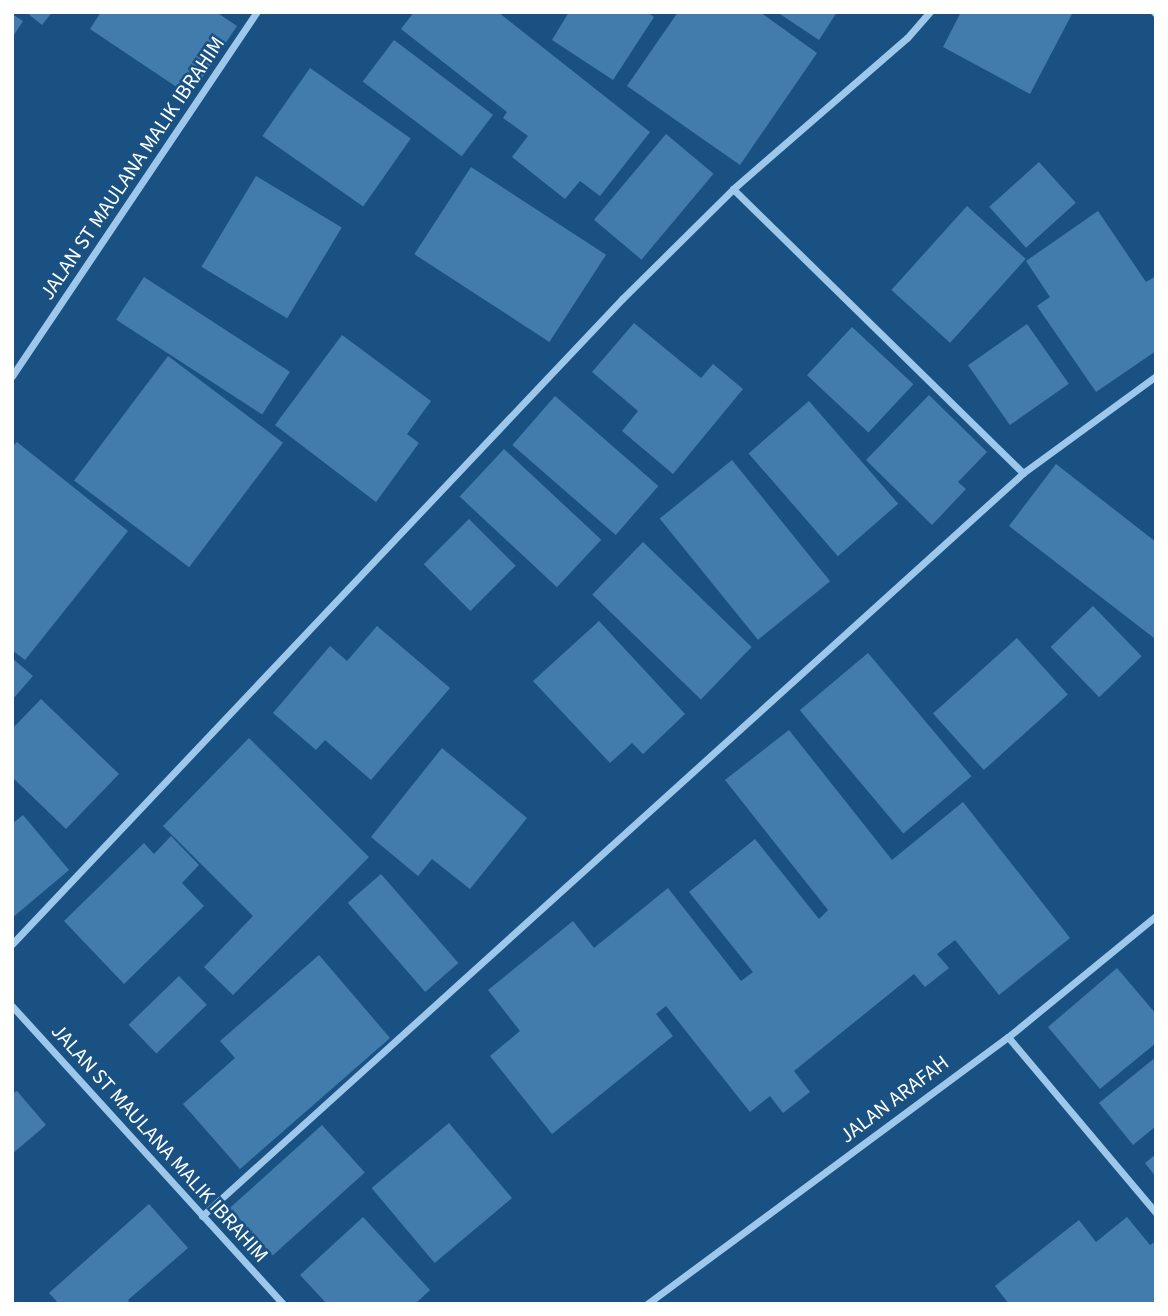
<!DOCTYPE html>
<style>
body{margin:0}
#map{position:relative;width:1168px;height:1316px;overflow:hidden;background:#195282;font-family:"Source Sans 3",sans-serif}
div>[style]{position:absolute}
.building>*{inset:0;background:#427cac;transform-origin:0 0}
.minor>*{height:7px;margin:-3.5px;padding:0 3.5px;transform-origin:3.5px;border-radius:3.5px;background:#9dc8eb}
span{translate:-50% -50%;white-space:nowrap;text-align:center;line-height:1.15;-webkit-text-stroke:5px #195282;paint-order:stroke}
.street-label{font-size:21px;color:#fff}
.frame{position:absolute;inset:0;border:14px solid #fff;pointer-events:none}
</style>
<div id="map">
<div class="building">
<div style="clip-path:polygon(26px 12px,52px 12px,42px 25px)"></div>
<div style="clip-path:polygon(101px 12px,216px 12px,237px 26px,190px 96px,90px 29px)"></div>
<div style="clip-path:polygon(414px 12px,498px 12px,650px 132px,600px 196px,580px 181px,565px 199px,512px 157px,528px 136px,503px 118px,507px 112px,401px 29px)"></div>
<div style="clip-path:polygon(569px 12px,647px 12px,654px 17px,613px 80px,552px 40px)"></div>
<div style="clip-path:polygon(678px 12px,760px 12px,817px 53px,740px 165px,627px 86px)"></div>
<div style="clip-path:polygon(777px 12px,837px 12px,819px 40px)"></div>
<div style="clip-path:polygon(961px 12px,1073px 12px,1030px 94px,943px 47px)"></div>
<div style="clip-path:polygon(12px 14px,23px 21px,12px 38px)"></div>
<div style="left:394px;top:40px;width:124px;height:52px;rotate:37deg"></div>
<div style="left:310px;top:68px;width:123px;height:83px;rotate:35deg"></div>
<div style="left:666px;top:134px;width:62px;height:112px;rotate:40deg"></div>
<div style="left:1039px;top:162px;width:55px;height:67px;rotate:48deg"></div>
<div style="left:471px;top:167px;width:161px;height:104px;rotate:33deg"></div>
<div style="left:256px;top:176px;width:100px;height:106px;rotate:31deg"></div>
<div style="left:967px;top:206px;width:79px;height:113px;rotate:42deg"></div>
<div style="clip-path:polygon(1098px 211px,1146px 282px,1156px 276px,1156px 351px,1096px 392px,1037px 306px,1050px 297px,1026px 261px)"></div>
<div style="left:144px;top:277px;width:174px;height:51px;rotate:33deg"></div>
<div style="clip-path:polygon(634px 323px,701px 378px,713px 364px,743px 389px,673px 474px,622px 431px,638px 411px,592px 372px)"></div>
<div style="left:1027px;top:324px;width:73px;height:72px;rotate:55deg"></div>
<div style="left:852px;top:327px;width:84px;height:66px;rotate:43deg"></div>
<div style="clip-path:polygon(342px 335px,431px 401px,407px 434px,419px 443px,376px 502px,275px 425px)"></div>
<div style="left:168px;top:356px;width:144px;height:156px;rotate:37deg"></div>
<div style="clip-path:polygon(929px 395px,987px 452px,958px 482px,966px 489px,932px 525px,866px 460px)"></div>
<div style="left:555px;top:396px;width:137px;height:65px;rotate:41deg"></div>
<div style="left:809px;top:401px;width:136px;height:80px;rotate:49deg"></div>
<div style="clip-path:polygon(17px 442px,128px 531px,25px 660px,12px 650px,12px 447px)"></div>
<div style="left:504px;top:449px;width:133px;height:65px;rotate:43deg"></div>
<div style="left:732px;top:460px;width:156px;height:93px;rotate:51deg"></div>
<div style="clip-path:polygon(1056px 464px,1156px 542px,1154px 638px,1009px 526px)"></div>
<div style="left:469px;top:519px;width:66px;height:64px;rotate:45deg"></div>
<div style="left:643px;top:542px;width:151px;height:73px;rotate:44deg"></div>
<div style="left:1093px;top:606px;width:70px;height:59px;rotate:46deg"></div>
<div style="clip-path:polygon(599px 621px,685px 714px,643px 754px,632px 743px,610px 763px,533px 681px)"></div>
<div style="clip-path:polygon(377px 626px,450px 688px,371px 780px,325px 740px,316px 750px,273px 713px,330px 646px,347px 661px)"></div>
<div style="left:1017px;top:638px;width:76px;height:113px;rotate:48deg"></div>
<div style="left:868px;top:653px;width:161px;height:89px;rotate:50deg"></div>
<div style="clip-path:polygon(12px 658px,33px 676px,12px 700px)"></div>
<div style="clip-path:polygon(41px 699px,119px 774px,66px 829px,12px 777px,12px 729px)"></div>
<div style="clip-path:polygon(789px 730px,892px 860px,963px 802px,1070px 938px,999px 995px,955px 940px,937px 954px,949px 968px,925px 987px,914px 974px,794px 1071px,810px 1092px,783px 1113px,770px 1096px,750px 1112px,666px 1006px,656px 1014px,673px 1036px,552px 1134px,490px 1056px,520px 1031px,488px 990px,573px 921px,594px 948px,668px 888px,741px 981px,753px 972px,689px 892px,755px 839px,819px 919px,828px 910px,725px 780px)"></div>
<div style="clip-path:polygon(249px 738px,369px 857px,233px 995px,204px 967px,253px 916px,163px 826px)"></div>
<div style="clip-path:polygon(442px 748px,527px 818px,470px 889px,432px 859px,418px 876px,371px 837px)"></div>
<div style="clip-path:polygon(23px 815px,69px 870px,12px 918px,12px 824px)"></div>
<div style="clip-path:polygon(171px 836px,199px 865px,182px 883px,204px 906px,124px 984px,64px 921px,144px 843px,154px 854px)"></div>
<div style="left:381px;top:874px;width:118px;height:44px;rotate:49deg"></div>
<div style="clip-path:polygon(319px 955px,390px 1038px,240px 1169px,183px 1104px,235px 1058px,220px 1041px)"></div>
<div style="clip-path:polygon(1117px 968px,1156px 1014px,1156px 1043px,1100px 1089px,1048px 1027px)"></div>
<div style="left:179px;top:976px;width:40px;height:70px;rotate:46deg"></div>
<div style="clip-path:polygon(1156px 1057px,1156px 1126px,1133px 1145px,1099px 1103px)"></div>
<div style="clip-path:polygon(17px 1091px,46px 1125px,12px 1154px,12px 1094px)"></div>
<div style="left:449px;top:1123px;width:98px;height:101px;rotate:50deg"></div>
<div style="left:322px;top:1125px;width:64px;height:124px;rotate:48deg"></div>
<div style="clip-path:polygon(1156px 1154px,1156px 1177px,1145px 1163px)"></div>
<div style="clip-path:polygon(149px 1204px,188px 1248px,128px 1300px,131px 1304px,59px 1304px,49px 1293px)"></div>
<div style="clip-path:polygon(363px 1217px,430px 1290px,415px 1304px,327px 1304px,300px 1275px)"></div>
<div style="clip-path:polygon(1127px 1217px,1150px 1245px,1156px 1241px,1156px 1304px,1009px 1304px,995px 1286px,1079px 1220px,1096px 1242px)"></div>
</div>
<div class="minor">
<div style="left:1154px;top:12px;width:3px;rotate:45deg"></div>
<div style="left:733px;top:189px;width:406px;rotate:44.4deg"></div>
<div style="left:12px;top:376px;width:439px;rotate:-56.1deg"></div>
<div style="left:12px;top:944px;width:888px;rotate:-46.6deg"></div>
<div style="left:622px;top:299px;width:156px;rotate:-44.7deg"></div>
<div style="left:733px;top:189px;width:230px;rotate:-41deg"></div>
<div style="left:907px;top:38px;width:35px;rotate:-49deg"></div>
<div style="left:12px;top:1006px;width:403px;rotate:47.7deg"></div>
<div style="left:1008px;top:1037px;width:230px;rotate:49.9deg"></div>
<div style="left:202px;top:1216px;width:1107px;rotate:-42.14deg"></div>
<div style="left:1023px;top:473px;width:165px;rotate:-36.1deg"></div>
<div style="left:647px;top:1304px;width:449px;rotate:-36.5deg"></div>
<div style="left:1008px;top:1037px;width:191px;rotate:-39.3deg"></div>
</div>
<div class="street-label">
<span style="left:132px;top:168px;rotate:-56deg">JALAN ST MAULANA MALIK IBRAHIM</span>
<span style="left:894px;top:1099px;rotate:-37deg">JALAN ARAFAH</span>
<span style="left:160px;top:1143px;rotate:48deg">JALAN ST MAULANA MALIK IBRAHIM</span>
</div>
<div class="frame"></div>
</div>
